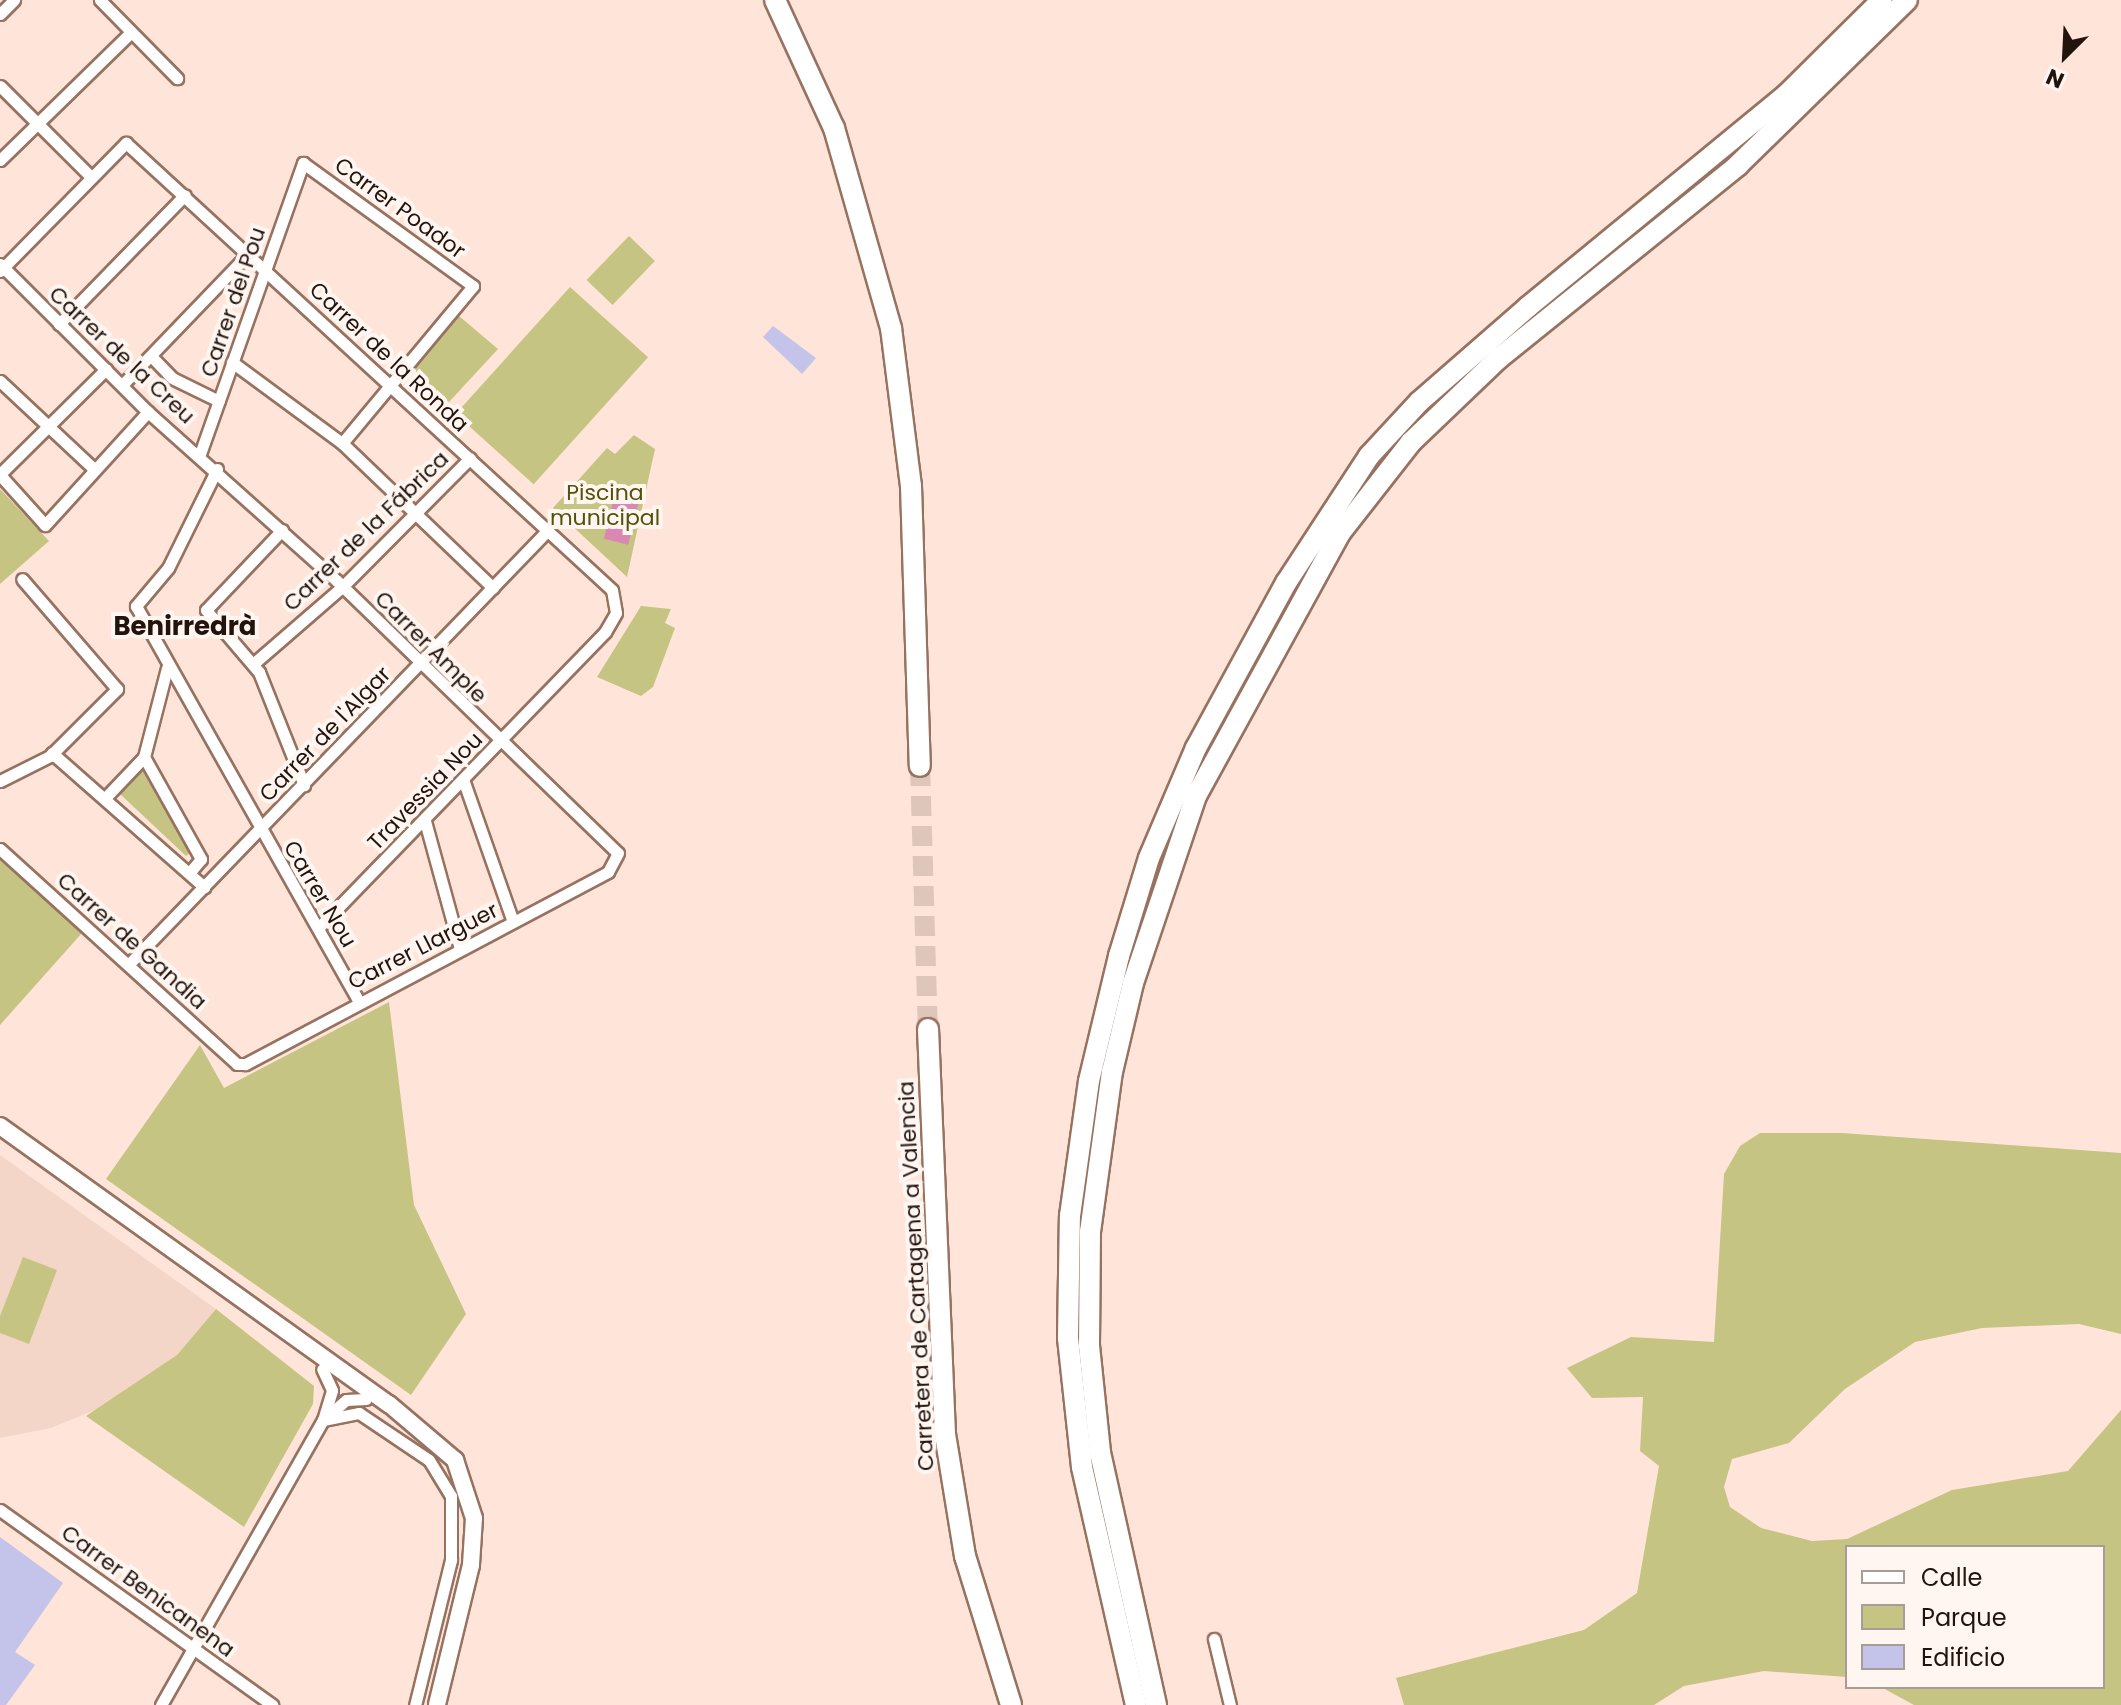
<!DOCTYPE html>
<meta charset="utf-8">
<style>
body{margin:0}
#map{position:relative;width:2121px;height:1705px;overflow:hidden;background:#ffe5d9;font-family:Poppins,sans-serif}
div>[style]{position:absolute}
.built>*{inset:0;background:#f4d6c8}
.green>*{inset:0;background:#c5c482;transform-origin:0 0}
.water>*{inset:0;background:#d987b3;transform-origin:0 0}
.building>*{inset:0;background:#c4c3ea}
.highway-tunnel>*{height:20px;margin-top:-10px;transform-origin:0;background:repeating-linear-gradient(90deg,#dec6ba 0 20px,transparent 0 30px)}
.roads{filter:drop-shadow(2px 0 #977260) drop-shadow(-2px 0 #977260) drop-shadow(0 2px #977260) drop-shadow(0 -2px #977260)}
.street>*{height:11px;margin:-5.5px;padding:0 5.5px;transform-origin:5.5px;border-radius:5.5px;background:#fff}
.secondary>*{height:16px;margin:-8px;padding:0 8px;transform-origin:8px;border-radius:8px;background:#fff}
.highway>*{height:20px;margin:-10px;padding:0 10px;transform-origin:10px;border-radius:10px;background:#fff}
span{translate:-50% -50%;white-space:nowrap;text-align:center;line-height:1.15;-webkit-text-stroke:8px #fff6f2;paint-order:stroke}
.street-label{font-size:22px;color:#22140d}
.park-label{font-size:22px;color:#545109}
.quarter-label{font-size:26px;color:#22140d;font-weight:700}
.legend{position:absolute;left:1845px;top:1545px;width:260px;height:144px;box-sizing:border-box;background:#fff6f2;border:2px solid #a79c96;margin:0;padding:10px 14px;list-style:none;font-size:24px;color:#22140d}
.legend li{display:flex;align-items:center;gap:16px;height:40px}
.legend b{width:40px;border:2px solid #a79c96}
.north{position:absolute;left:2025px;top:16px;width:80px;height:80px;-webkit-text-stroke:6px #fff6f2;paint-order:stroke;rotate:204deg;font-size:22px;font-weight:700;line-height:32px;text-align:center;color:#22140d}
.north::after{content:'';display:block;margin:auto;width:28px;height:36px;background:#22140d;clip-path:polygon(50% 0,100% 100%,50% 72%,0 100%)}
</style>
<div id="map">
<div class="built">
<div style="clip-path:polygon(0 1155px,216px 1309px,177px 1355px,112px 1403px,51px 1428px,0 1438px)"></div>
</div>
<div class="green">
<div style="left:629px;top:236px;width:36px;height:61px;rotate:44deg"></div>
<div style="left:570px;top:287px;width:105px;height:171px;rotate:42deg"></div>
<div style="clip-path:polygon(459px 316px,498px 349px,449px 402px,417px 377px,415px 365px)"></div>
<div style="clip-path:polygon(634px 435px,655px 449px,627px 577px,553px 508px,607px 448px,615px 454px)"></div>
<div style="clip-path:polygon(0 489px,49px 541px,0 584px)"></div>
<div style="clip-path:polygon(641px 606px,671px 609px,665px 623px,675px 628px,653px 687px,641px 696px,597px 677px)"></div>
<div style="clip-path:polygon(142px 770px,191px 852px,186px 856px,120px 794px)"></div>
<div style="clip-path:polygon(0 860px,82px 933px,0 1025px)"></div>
<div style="clip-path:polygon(389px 1002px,414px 1205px,466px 1314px,411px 1395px,106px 1179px,200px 1045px,224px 1088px)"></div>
<div style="clip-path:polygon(1760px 1133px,1842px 1133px,2121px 1153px,2121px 1334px,2079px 1324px,1982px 1328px,1915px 1342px,1845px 1389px,1789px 1443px,1732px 1459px,1724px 1487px,1730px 1507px,1761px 1528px,1812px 1541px,1847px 1539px,1952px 1490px,2068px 1471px,2121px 1410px,2121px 1705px,1914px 1705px,1881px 1687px,2103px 1687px,2103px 1547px,1847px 1547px,1847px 1677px,1764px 1671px,1684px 1686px,1654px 1705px,1404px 1705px,1396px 1678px,1584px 1630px,1637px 1593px,1659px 1466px,1640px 1451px,1643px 1397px,1592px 1398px,1567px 1368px,1631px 1337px,1714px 1342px,1724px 1174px,1740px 1146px)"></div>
<div style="clip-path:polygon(23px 1257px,57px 1270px,29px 1344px,0 1333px,0 1316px)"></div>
<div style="clip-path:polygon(216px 1309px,314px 1386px,313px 1404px,244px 1527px,86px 1416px,177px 1355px)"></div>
</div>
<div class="water">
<div style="left:615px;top:494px;width:25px;height:46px;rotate:14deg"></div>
</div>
<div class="building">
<div style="clip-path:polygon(773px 326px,816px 358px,802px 374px,763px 337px)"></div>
<div style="clip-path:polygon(0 1537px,63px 1583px,15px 1652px,35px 1665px,6px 1705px,0 1705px)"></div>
</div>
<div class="highway-tunnel">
<div style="left:920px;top:766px;width:263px;rotate:88.3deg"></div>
</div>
<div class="roads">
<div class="street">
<div style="left:100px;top:0;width:110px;rotate:45.4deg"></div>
<div style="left:0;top:14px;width:20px;rotate:-45deg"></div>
<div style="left:0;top:86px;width:129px;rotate:45deg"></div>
<div style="left:0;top:160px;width:183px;rotate:-44.3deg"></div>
<div style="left:0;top:264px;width:209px;rotate:45deg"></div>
<div style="left:148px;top:412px;width:252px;rotate:41.8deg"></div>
<div style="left:336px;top:580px;width:392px;rotate:44.1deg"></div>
<div style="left:618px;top:853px;width:21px;rotate:118deg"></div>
<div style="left:608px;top:872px;width:411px;rotate:152.1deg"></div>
<div style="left:245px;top:1064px;width:8px;rotate:180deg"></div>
<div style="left:237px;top:1064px;width:320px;rotate:-137.8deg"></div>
<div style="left:0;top:271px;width:180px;rotate:-45.5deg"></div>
<div style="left:126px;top:143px;width:660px;rotate:42.61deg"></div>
<div style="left:612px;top:590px;width:23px;rotate:80deg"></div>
<div style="left:616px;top:613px;width:22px;rotate:120deg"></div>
<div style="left:605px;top:632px;width:412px;rotate:134.1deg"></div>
<div style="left:59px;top:324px;width:180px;rotate:-45.7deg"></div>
<div style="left:151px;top:356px;width:30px;rotate:46deg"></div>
<div style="left:172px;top:378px;width:52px;rotate:26.1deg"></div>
<div style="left:232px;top:362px;width:137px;rotate:36.4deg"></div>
<div style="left:342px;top:443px;width:209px;rotate:43.8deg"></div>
<div style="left:0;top:381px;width:129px;rotate:43.1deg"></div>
<div style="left:122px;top:385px;width:180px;rotate:-46.1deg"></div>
<div style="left:200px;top:454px;width:309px;rotate:-70.5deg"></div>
<div style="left:303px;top:163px;width:210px;rotate:35.9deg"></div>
<div style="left:473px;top:286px;width:204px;rotate:129.8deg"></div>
<div style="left:217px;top:469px;width:110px;rotate:116.3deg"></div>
<div style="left:168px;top:568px;width:50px;rotate:130.1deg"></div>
<div style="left:136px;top:606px;width:454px;rotate:60.6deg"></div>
<div style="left:0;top:474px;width:149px;rotate:-44.7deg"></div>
<div style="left:0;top:475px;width:67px;rotate:48deg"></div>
<div style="left:45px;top:525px;width:153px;rotate:-47.7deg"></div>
<div style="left:282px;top:530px;width:110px;rotate:133.5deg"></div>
<div style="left:206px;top:610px;width:82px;rotate:49.5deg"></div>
<div style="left:259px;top:672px;width:122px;rotate:68.3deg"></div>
<div style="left:253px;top:664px;width:119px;rotate:-40.9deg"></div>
<div style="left:343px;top:586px;width:180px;rotate:-45.2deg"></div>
<div style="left:52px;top:753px;width:203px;rotate:41.4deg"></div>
<div style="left:144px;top:757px;width:92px;rotate:-75.5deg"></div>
<div style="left:0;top:781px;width:56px;rotate:-26.6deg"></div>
<div style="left:50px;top:756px;width:95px;rotate:-45deg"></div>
<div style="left:117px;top:689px;width:145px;rotate:-130.8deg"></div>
<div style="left:464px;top:782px;width:148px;rotate:70.7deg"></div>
<div style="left:105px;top:798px;width:57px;rotate:-46.4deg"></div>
<div style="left:144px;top:757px;width:117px;rotate:60.8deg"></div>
<div style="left:201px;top:859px;width:17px;rotate:130deg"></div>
<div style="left:425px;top:821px;width:133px;rotate:74.7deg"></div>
<div style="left:129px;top:964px;width:603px;rotate:-46.01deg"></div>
<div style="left:330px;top:1414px;width:21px;rotate:-41deg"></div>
<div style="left:346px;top:1400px;width:20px;rotate:-3deg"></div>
<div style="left:323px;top:1420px;width:37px;rotate:-11deg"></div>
<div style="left:359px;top:1413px;width:84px;rotate:33.9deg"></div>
<div style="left:429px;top:1460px;width:42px;rotate:58.6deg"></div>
<div style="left:451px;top:1496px;width:64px;rotate:90deg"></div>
<div style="left:451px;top:1560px;width:149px;rotate:103.9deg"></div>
<div style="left:0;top:1510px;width:335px;rotate:35.6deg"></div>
<div style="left:1214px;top:1639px;width:68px;rotate:76.4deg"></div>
<div style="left:161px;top:1705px;width:328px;rotate:-60.4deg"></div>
<div style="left:323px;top:1420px;width:31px;rotate:-73deg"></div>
<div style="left:332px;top:1390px;width:23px;rotate:-115deg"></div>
</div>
<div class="secondary">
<div style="left:0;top:1126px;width:478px;rotate:35.6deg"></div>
<div style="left:389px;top:1404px;width:87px;rotate:40.3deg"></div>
<div style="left:455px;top:1460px;width:61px;rotate:71.9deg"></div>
<div style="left:474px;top:1518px;width:47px;rotate:93.7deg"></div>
<div style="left:471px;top:1565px;width:144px;rotate:103.7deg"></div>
</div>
<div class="highway">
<div style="left:775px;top:0;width:141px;rotate:65.3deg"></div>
<div style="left:834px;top:128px;width:208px;rotate:74.1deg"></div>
<div style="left:891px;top:328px;width:159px;rotate:82.8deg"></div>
<div style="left:911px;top:486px;width:280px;rotate:88.2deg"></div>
<div style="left:928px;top:1029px;width:405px;rotate:87.6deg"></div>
<div style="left:945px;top:1434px;width:124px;rotate:80.7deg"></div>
<div style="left:965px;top:1556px;width:156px;rotate:72.8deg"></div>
<div style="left:1136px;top:1705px;width:244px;rotate:-102.8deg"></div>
<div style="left:1082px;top:1467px;width:130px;rotate:-96.2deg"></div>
<div style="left:1068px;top:1338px;width:122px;rotate:-89.1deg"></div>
<div style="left:1070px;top:1216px;width:136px;rotate:-82deg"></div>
<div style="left:1089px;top:1081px;width:129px;rotate:-76.5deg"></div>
<div style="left:1119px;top:956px;width:102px;rotate:-73deg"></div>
<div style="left:1149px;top:858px;width:120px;rotate:-66.9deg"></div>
<div style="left:1196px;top:748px;width:188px;rotate:-61.4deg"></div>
<div style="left:1286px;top:583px;width:152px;rotate:-56.8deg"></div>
<div style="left:1369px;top:456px;width:74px;rotate:-47.2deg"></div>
<div style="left:1419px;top:402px;width:145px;rotate:-41.1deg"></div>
<div style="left:1528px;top:307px;width:333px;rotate:-39.4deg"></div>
<div style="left:1785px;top:96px;width:136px;rotate:-44.7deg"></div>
<div style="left:1156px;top:1705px;width:259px;rotate:-102.5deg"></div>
<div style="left:1100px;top:1452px;width:108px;rotate:-95.9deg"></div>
<div style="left:1089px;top:1345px;width:113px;rotate:-89.5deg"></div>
<div style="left:1090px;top:1232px;width:162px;rotate:-82.2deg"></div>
<div style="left:1112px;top:1072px;width:91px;rotate:-76.7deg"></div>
<div style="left:1133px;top:983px;width:197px;rotate:-71.4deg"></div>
<div style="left:1196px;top:796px;width:300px;rotate:-61.3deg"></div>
<div style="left:1340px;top:533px;width:115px;rotate:-52deg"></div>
<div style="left:1411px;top:442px;width:120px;rotate:-43.7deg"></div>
<div style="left:1498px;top:359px;width:309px;rotate:-38.9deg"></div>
<div style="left:1738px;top:165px;width:236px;rotate:-44.3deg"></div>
</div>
</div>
<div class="street-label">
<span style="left:400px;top:208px;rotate:36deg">Carrer Poador</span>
<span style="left:233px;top:302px;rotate:-71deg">Carrer del Pou</span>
<span style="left:122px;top:355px;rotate:43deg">Carrer de la Creu</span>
<span style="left:389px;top:357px;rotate:43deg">Carrer de la Ronda</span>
<span style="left:366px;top:531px;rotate:-44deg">Carrer de la Fábrica</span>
<span style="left:431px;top:647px;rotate:45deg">Carrer Ample</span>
<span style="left:325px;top:734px;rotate:-46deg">Carrer de l'Algar</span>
<span style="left:425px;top:791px;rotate:-46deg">Travessia Nou</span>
<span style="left:320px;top:894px;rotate:59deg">Carrer Nou</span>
<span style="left:132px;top:941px;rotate:42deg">Carrer de Gandia</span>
<span style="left:423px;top:946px;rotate:-27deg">Carrer Llarguer</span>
<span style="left:916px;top:1276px;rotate:-93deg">Carretera de Cartagena a Valencia</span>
<span style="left:148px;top:1591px;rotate:36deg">Carrer Benicanena</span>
</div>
<div class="park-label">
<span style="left:605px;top:505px">Piscina<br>municipal</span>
</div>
<div class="quarter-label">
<span style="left:185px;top:627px">Benirredrà</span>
</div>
<ul class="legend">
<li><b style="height:10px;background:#fff"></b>Calle</li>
<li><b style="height:22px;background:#c5c482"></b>Parque</li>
<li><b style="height:22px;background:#c4c3ea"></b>Edificio</li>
</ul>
<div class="north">N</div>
</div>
